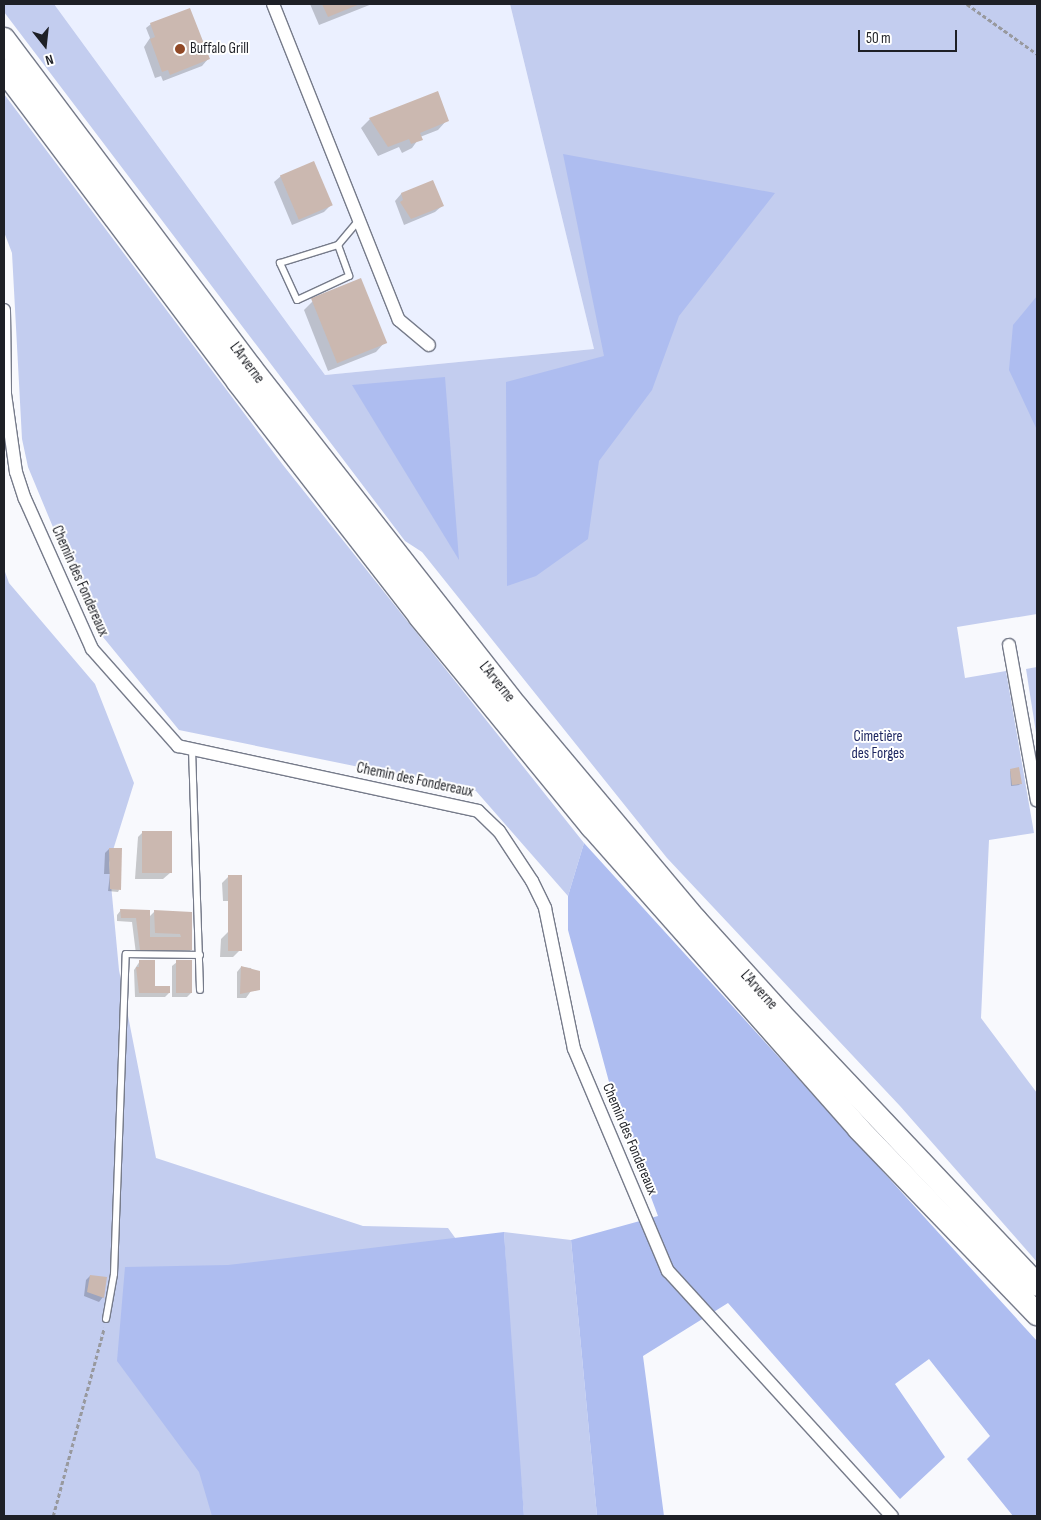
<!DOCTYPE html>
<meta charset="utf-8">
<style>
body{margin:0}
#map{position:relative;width:1041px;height:1520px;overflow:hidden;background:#f8f9fd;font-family:"Sofia Sans Condensed",sans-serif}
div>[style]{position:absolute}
.built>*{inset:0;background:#ebf0ff}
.green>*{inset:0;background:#c3cdef}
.forest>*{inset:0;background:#aebdf0}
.shadow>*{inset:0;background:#0003}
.building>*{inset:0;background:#cbb8b0;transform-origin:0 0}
.path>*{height:2.5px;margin-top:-1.25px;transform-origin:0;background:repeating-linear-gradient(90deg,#98999e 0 4px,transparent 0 6.5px)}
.roads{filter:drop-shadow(1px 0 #767b8a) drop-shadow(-1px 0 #767b8a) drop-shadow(0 1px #767b8a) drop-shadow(0 -1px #767b8a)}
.lane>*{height:6px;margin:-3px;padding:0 3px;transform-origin:3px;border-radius:3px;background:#fff}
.street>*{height:12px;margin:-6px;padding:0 6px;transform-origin:6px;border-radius:6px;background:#fff}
.highway>*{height:22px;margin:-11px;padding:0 11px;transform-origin:11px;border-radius:11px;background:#fff}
.dots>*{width:14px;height:14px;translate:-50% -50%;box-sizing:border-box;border:2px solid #fff;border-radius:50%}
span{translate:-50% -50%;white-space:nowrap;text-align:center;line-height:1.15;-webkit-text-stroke:4px #fff;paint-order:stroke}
.poi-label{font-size:15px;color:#1e2026}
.left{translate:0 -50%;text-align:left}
.street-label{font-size:15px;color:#1e2026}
.park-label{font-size:15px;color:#1d2661}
.frame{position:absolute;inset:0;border:5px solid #1e2026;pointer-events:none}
.north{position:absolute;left:20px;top:20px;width:50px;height:50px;-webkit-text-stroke:4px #fff;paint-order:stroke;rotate:164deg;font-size:14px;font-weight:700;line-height:20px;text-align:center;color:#1e2026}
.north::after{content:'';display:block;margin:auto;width:18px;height:22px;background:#1e2026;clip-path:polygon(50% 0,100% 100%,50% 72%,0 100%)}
.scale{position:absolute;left:858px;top:30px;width:99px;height:22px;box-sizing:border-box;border:2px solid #1e2026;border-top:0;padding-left:6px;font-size:15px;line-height:18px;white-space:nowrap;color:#1e2026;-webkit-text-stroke:4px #fff;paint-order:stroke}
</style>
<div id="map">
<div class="built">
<div style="clip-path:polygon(54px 4px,510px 4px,594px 349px,325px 375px)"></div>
</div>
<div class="green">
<div style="clip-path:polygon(4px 4px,54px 4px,325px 375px,594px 349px,510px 4px,1037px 4px,1037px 614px,957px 627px,965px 678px,1006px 671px,1034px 833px,989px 840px,981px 1018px,1037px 1093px,1037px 1262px,900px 1106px,667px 858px,422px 552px,405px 541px,4px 12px)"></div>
<div style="clip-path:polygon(4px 94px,283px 465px,584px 843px,568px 896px,476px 791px,179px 730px,94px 626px,28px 467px,22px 439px,12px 253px,4px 232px)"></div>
<div style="clip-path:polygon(4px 569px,9px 583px,95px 684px,134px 783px,109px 863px,119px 970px,156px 1158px,363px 1226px,448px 1228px,492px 1289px,510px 1333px,504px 1232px,571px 1240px,597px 1516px,524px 1516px,521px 1481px,497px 1516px,4px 1516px)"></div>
<div style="clip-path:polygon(1037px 667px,1037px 739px,1026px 669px)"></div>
</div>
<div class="forest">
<div style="clip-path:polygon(563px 154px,775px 193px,679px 316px,652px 390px,599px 461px,588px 539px,536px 576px,507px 586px,506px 382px,604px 356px)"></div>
<div style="clip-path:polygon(1037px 296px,1037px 430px,1009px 370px,1013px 325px)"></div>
<div style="clip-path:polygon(445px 377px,459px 560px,352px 385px)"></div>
<div style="clip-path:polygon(584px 843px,1037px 1341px,1037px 1516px,1013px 1516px,967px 1459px,990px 1436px,929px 1359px,895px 1384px,945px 1457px,900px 1499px,728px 1303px,643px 1356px,664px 1516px,597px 1516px,571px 1240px,658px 1216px,612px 1093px,568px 930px,568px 896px)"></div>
<div style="clip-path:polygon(504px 1232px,524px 1516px,212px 1516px,199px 1472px,117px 1361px,125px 1267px,228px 1265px)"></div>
</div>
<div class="shadow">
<div style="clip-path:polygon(310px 4px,372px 4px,319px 25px)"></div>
<div style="clip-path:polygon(151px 24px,208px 59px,202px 66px,163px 81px,161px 76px,155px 78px,144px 47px,150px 38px,146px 28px)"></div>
<div style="clip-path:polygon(370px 119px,447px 120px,438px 130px,420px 137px,412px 148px,402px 153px,399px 147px,378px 156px,361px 128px)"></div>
<div style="clip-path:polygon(281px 176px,331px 205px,324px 212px,292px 225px,274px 182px)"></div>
<div style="clip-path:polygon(433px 182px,442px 206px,435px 212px,404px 225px,395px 201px,401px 194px)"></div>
<div style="clip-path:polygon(313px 301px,385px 342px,376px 352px,328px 371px,304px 310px)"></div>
<div style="clip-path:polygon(1010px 770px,1021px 783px,1019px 785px,1011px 786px)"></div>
<div style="clip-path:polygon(143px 832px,170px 873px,163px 879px,135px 879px,138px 837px)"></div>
<div style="clip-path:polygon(109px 849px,119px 890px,118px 892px,108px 891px,110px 874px,104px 874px,105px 853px)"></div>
<div style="clip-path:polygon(229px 876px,240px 950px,233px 957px,220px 957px,221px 939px,228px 932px,228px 901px,223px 901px,222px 883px)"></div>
<div style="clip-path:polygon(121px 910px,149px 917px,155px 911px,191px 913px,191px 950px,184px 956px,136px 954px,132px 922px,117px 921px,117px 915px)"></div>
<div style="clip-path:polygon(140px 961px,153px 987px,169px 993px,165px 997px,135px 997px,134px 970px)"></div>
<div style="clip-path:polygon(177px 962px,191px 993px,187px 997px,172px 997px,172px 966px)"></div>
<div style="clip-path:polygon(241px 967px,251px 968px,259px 989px,251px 991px,246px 998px,237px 998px,237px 972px)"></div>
<div style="clip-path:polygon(90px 1276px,103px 1297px,99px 1302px,84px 1296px,86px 1280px)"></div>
</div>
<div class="building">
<div style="clip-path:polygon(322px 4px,360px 4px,328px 17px)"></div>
<div style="clip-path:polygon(190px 8px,210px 59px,170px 75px,168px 70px,162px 72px,150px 39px,155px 37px,150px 23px)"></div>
<div style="clip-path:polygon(438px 91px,449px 121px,420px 133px,423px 140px,411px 144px,409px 139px,388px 147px,369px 118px)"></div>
<div style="left:314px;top:161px;width:48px;height:37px;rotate:67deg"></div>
<div style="clip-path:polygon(433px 180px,444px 206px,411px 219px,400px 202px,403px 200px,401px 193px)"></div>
<div style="left:361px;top:278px;width:70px;height:54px;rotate:68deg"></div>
<div style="clip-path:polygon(1019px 767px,1022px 784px,1012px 785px,1010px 769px)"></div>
<div style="left:142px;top:831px;width:30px;height:42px"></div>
<div style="clip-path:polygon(109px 848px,122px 848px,121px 890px,110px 889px)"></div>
<div style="left:228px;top:875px;width:14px;height:76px"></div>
<div style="clip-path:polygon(120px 909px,150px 910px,150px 937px,181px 937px,180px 934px,155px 933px,154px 910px,192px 912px,192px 950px,140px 950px,136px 918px,121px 918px)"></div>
<div style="clip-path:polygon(139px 960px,155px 960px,155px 986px,170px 986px,170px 993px,139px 993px,136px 967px,139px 967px)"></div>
<div style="left:176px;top:960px;width:16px;height:33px"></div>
<div style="clip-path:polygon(241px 966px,260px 971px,260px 990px,240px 994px)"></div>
<div style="clip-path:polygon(90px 1275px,107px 1277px,104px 1298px,87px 1292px)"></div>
</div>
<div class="path">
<div style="left:967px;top:4px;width:86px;rotate:35.5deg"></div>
<div style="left:53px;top:1516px;width:195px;rotate:-74.8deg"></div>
</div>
<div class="roads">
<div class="lane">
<div style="left:338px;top:245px;width:33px;rotate:70deg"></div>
<div style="left:349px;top:276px;width:57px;rotate:155.2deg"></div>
<div style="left:297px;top:300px;width:41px;rotate:-114.7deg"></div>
<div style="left:280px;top:263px;width:61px;rotate:-17.2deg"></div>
<div style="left:338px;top:245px;width:33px;rotate:-50deg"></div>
<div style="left:192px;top:749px;width:241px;rotate:88.1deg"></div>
<div style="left:106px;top:1319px;width:46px;rotate:-79.9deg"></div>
<div style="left:114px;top:1274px;width:320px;rotate:-87.9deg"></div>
<div style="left:126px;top:954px;width:74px;rotate:0.8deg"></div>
</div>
<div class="street">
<div style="left:273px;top:4px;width:340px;rotate:68.3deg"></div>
<div style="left:399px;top:320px;width:39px;rotate:40deg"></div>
<div style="left:4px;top:310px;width:84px;rotate:89.3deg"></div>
<div style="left:5px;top:394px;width:79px;rotate:82deg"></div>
<div style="left:16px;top:472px;width:28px;rotate:72deg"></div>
<div style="left:25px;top:499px;width:164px;rotate:65.9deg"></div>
<div style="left:92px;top:649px;width:130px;rotate:48.4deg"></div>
<div style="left:178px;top:746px;width:307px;rotate:12.2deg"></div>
<div style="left:478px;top:811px;width:29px;rotate:44deg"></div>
<div style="left:499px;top:831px;width:60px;rotate:56.6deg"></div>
<div style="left:532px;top:881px;width:30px;rotate:64deg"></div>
<div style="left:545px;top:908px;width:144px;rotate:78.4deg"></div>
<div style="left:574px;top:1049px;width:241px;rotate:67.1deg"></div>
<div style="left:668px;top:1271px;width:332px;rotate:47.6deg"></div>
<div style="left:1009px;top:645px;width:158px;rotate:79.8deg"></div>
</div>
<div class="highway">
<div style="left:4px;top:39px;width:411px;rotate:53.1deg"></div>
<div style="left:251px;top:368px;width:431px;rotate:51.9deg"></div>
<div style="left:517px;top:707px;width:278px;rotate:50deg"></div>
<div style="left:696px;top:920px;width:125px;rotate:47.9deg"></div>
<div style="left:780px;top:1013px;width:374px;rotate:46.6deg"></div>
<div style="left:4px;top:70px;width:390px;rotate:53.1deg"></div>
<div style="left:238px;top:382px;width:297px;rotate:52.2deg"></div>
<div style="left:420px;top:617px;width:271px;rotate:50.7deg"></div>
<div style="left:592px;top:827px;width:403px;rotate:48.5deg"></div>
<div style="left:859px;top:1129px;width:257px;rotate:46.1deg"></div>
</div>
</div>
<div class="dots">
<div style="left:180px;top:49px;background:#914927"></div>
</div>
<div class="poi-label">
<span class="left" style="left:190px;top:49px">Buffalo Grill</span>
</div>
<div class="street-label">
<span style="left:247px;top:363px;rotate:53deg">L'Arverne</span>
<span style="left:80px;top:581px;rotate:66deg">Chemin des Fondereaux</span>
<span style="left:497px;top:682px;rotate:51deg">L'Arverne</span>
<span style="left:415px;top:780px;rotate:12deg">Chemin des Fondereaux</span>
<span style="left:759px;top:990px;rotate:48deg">L'Arverne</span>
<span style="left:630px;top:1139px;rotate:67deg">Chemin des Fondereaux</span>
</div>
<div class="park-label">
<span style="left:878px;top:745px">Cimetière<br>des Forges</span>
</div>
<div class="frame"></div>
<div class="north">N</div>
<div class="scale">50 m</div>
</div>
